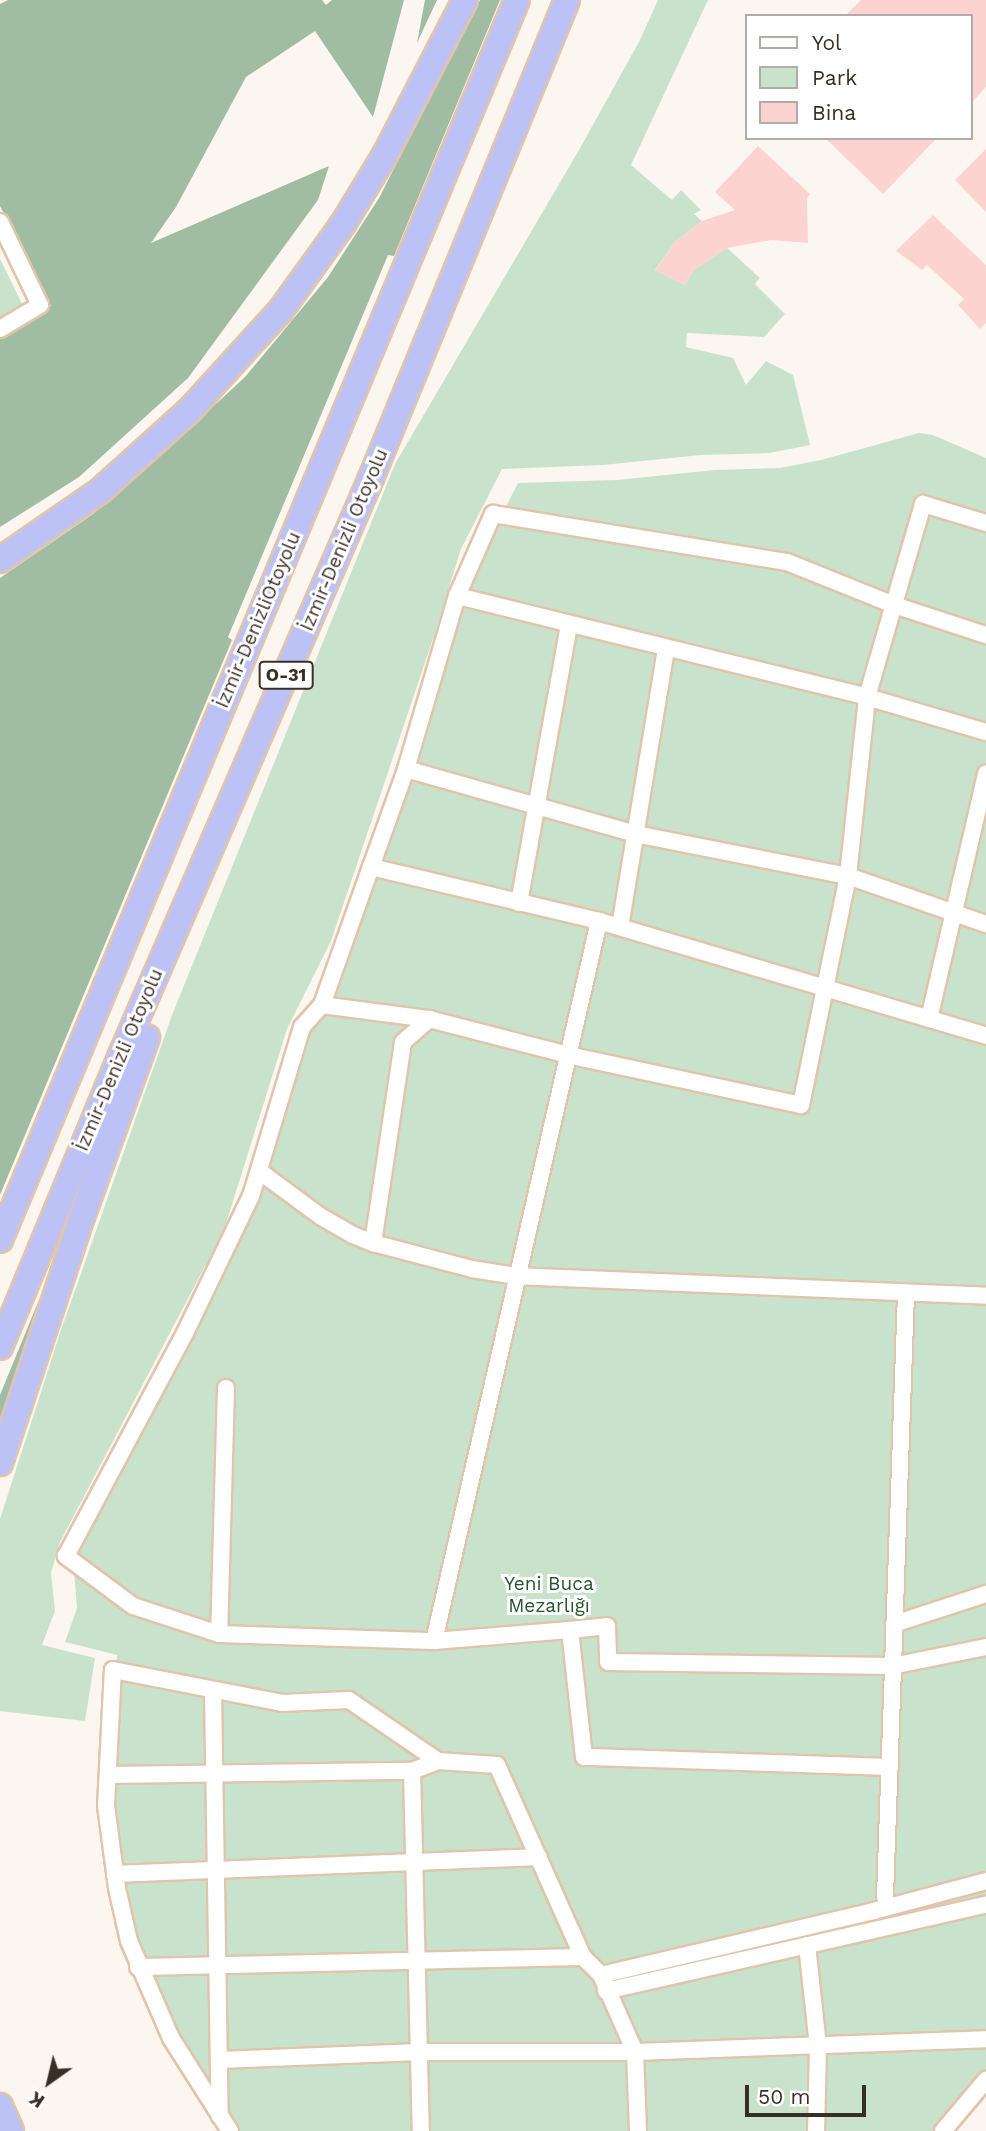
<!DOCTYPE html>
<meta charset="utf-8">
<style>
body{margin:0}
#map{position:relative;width:986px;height:2131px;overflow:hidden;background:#fcf6f1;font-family:"Work Sans",sans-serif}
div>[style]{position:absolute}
.green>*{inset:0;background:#c9e2cc}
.forest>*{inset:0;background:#a0bda3}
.building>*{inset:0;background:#fcd3d0}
.roads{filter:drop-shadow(2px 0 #e0c4ab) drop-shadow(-2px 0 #e0c4ab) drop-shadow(0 2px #e0c4ab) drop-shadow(0 -2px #e0c4ab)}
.minor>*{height:16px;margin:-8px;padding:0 8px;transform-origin:8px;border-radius:8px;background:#fff}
.highway>*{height:24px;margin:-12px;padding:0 12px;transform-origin:12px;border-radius:12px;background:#bcc2f6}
span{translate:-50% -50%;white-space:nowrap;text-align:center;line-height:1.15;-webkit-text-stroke:6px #fff;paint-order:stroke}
.shield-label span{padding:2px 5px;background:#fff;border:2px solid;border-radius:5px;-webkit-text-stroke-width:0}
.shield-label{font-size:18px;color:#3a2f25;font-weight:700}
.street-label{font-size:19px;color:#3a2f25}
.park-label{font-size:19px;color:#26542f}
.legend{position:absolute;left:745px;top:14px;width:228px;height:126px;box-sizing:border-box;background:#fff;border:2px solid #b0aca8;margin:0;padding:9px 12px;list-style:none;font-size:21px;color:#3a2f25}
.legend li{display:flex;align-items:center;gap:14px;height:35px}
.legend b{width:35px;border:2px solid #b0aca8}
.north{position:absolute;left:14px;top:2047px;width:70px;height:70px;-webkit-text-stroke:5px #fff;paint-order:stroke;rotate:214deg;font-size:19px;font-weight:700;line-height:28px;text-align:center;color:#3a2f25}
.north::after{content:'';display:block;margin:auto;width:24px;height:32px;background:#3a2f25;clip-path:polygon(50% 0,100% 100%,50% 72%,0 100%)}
.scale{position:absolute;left:745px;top:2085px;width:121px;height:32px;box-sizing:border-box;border:4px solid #3a2f25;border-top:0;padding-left:9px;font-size:21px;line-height:24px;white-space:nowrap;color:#3a2f25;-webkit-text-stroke:5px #fff;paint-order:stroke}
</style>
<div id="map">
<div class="green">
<div style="clip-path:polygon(658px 0,708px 0,631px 165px,672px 200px,681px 190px,701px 210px,694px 214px,702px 221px,675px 242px,655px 270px,685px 285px,694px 270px,727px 248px,760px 278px,755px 284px,785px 314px,764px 337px,687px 333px,686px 347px,733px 358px,746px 385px,766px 361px,793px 375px,810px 445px,769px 453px,701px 455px,603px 465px,502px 469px,461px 549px,434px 636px,331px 941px,287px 1029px,224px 1230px,60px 1542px,51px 1573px,55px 1611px,42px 1645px,95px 1658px,85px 1721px,0 1711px,0 1519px,60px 1333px,172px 1015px,395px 464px,579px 150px,640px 40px)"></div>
<div style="clip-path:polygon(0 259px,29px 318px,0 335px)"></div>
<div style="clip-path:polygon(919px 433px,933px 435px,986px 458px,986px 2093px,951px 2131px,237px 2131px,221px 2110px,145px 1976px,123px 1895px,113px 1787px,117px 1655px,65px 1642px,77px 1608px,74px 1571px,83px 1540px,244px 1233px,306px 1035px,349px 948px,451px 649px,477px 563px,518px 483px,617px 480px,714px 470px,780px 468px,821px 460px)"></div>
</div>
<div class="forest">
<div style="clip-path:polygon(8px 0,322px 0,326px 5px,332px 0,404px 0,373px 117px,315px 31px,246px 77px,176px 207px,151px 243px,329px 166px,318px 200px,188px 378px,79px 477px,0 527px,0 338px,51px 306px,0 206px,0 4px)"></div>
<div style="clip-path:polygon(425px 0,437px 0,417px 43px)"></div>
<div style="clip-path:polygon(480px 0,500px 0,394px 256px,388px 255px,228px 637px,232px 640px,0 1195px,0 578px,93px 514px,163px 453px,245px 377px,328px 277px,379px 198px)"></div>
<div style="clip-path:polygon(50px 1273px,0 1420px,0 1395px)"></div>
</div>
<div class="building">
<div style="clip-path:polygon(861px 0,986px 0,986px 87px,970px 104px,970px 16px,845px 16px)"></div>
<div style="clip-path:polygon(825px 138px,937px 138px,883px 194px)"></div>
<div style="clip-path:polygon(758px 146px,810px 194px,807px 198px,808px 243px,771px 240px,727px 248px,694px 270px,685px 285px,655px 271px,675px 242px,702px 221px,735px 210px,715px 192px)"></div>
<div style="clip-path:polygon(986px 149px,986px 212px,955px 180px)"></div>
<div style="clip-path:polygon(933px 215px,986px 265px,986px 323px,980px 329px,958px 305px,964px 299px,927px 265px,922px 270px,896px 251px)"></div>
</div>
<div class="roads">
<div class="minor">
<div style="left:0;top:222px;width:92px;rotate:64.3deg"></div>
<div style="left:40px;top:305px;width:47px;rotate:149deg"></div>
<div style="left:457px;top:596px;width:422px;rotate:13.8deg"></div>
<div style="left:867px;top:697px;width:124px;rotate:16.4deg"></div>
<div style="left:406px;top:769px;width:238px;rotate:15.8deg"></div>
<div style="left:635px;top:834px;width:217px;rotate:11.2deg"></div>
<div style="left:848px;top:876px;width:146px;rotate:19.2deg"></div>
<div style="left:371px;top:867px;width:104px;rotate:-70.3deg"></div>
<div style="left:406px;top:769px;width:180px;rotate:-73.6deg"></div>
<div style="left:457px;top:596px;width:90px;rotate:-66.3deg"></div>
<div style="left:493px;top:514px;width:298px;rotate:9.3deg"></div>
<div style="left:787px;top:562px;width:115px;rotate:21.9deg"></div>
<div style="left:894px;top:605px;width:97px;rotate:18.1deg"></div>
<div style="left:519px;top:903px;width:282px;rotate:-79.8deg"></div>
<div style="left:620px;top:927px;width:283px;rotate:-80.6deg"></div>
<div style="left:322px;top:1005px;width:146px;rotate:-70.5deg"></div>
<div style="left:371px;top:867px;width:234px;rotate:13.3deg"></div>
<div style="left:929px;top:1019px;width:252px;rotate:-76.9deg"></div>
<div style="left:259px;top:1171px;width:76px;rotate:36.4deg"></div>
<div style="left:320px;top:1216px;width:38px;rotate:30deg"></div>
<div style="left:353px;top:1235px;width:22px;rotate:22deg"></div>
<div style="left:373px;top:1243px;width:102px;rotate:14.7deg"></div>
<div style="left:472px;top:1269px;width:45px;rotate:9deg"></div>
<div style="left:516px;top:1276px;width:470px;rotate:2.4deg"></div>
<div style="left:373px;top:1243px;width:203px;rotate:-81.5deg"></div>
<div style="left:403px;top:1042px;width:35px;rotate:-41deg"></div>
<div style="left:429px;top:1019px;width:144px;rotate:14.5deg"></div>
<div style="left:568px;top:1055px;width:238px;rotate:12.1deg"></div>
<div style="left:801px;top:1105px;width:234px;rotate:-78.4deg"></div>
<div style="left:848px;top:876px;width:180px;rotate:-83.9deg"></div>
<div style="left:867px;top:697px;width:201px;rotate:-73.8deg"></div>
<div style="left:923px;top:504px;width:66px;rotate:16.8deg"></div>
<div style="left:226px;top:1388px;width:246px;rotate:91.6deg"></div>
<div style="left:219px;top:1634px;width:215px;rotate:1.9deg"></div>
<div style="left:434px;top:1641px;width:136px;rotate:-4.6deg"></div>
<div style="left:894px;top:1624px;width:97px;rotate:-18.1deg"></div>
<div style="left:219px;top:1634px;width:90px;rotate:-162deg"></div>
<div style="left:133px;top:1606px;width:84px;rotate:-143.3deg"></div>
<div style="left:66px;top:1556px;width:253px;rotate:-61.9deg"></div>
<div style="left:185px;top:1333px;width:152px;rotate:-64.3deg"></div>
<div style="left:251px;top:1196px;width:177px;rotate:-73.2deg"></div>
<div style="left:302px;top:1027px;width:30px;rotate:-48deg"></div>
<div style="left:322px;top:1005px;width:108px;rotate:7.5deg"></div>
<div style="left:434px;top:1641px;width:739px;rotate:-77.09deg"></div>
<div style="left:599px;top:921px;width:404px;rotate:16.5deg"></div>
<div style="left:213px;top:1691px;width:425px;rotate:89.1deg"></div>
<div style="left:890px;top:1767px;width:306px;rotate:-178.1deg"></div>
<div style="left:584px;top:1757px;width:128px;rotate:-96.3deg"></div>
<div style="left:570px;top:1630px;width:37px;rotate:-6deg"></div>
<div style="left:607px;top:1626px;width:36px;rotate:88deg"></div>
<div style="left:608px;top:1662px;width:284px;rotate:0.8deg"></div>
<div style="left:892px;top:1666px;width:96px;rotate:-11.4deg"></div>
<div style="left:412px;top:1771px;width:360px;rotate:88.6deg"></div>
<div style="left:108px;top:1775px;width:304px;rotate:-0.8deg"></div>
<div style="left:412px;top:1771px;width:28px;rotate:-21deg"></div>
<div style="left:115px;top:1874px;width:424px;rotate:-2.3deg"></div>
<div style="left:885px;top:1897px;width:604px;rotate:-88.01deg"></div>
<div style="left:807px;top:1945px;width:102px;rotate:83.8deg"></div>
<div style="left:818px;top:2046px;width:85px;rotate:91.3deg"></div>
<div style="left:138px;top:1967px;width:445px;rotate:-1.3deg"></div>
<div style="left:606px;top:1991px;width:390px;rotate:-12.8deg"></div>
<div style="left:220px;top:2060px;width:199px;rotate:-2.3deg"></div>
<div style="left:419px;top:2052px;width:216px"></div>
<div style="left:635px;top:2052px;width:351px;rotate:-2.1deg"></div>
<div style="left:230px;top:2131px;width:110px;rotate:-122.4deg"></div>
<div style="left:171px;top:2038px;width:106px;rotate:-113.4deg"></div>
<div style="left:129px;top:1941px;width:54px;rotate:-102.8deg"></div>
<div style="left:117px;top:1888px;width:83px;rotate:-97.6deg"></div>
<div style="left:106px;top:1806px;width:136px;rotate:-87.1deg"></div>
<div style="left:113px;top:1670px;width:172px;rotate:11deg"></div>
<div style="left:282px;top:1703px;width:67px;rotate:-2.6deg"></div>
<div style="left:349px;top:1700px;width:108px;rotate:34.4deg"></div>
<div style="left:438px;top:1761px;width:59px;rotate:3.9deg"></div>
<div style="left:497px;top:1765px;width:210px;rotate:65.9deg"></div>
<div style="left:583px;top:1957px;width:25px;rotate:45deg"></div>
<div style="left:638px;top:2131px;width:79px;rotate:-92.2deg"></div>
<div style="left:635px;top:2052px;width:84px;rotate:-113.8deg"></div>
<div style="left:601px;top:1975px;width:280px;rotate:-13.2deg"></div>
<div style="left:874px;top:1911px;width:116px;rotate:-15deg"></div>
<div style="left:943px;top:2131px;width:67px;rotate:-49.9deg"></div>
</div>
<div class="highway">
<div style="left:0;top:560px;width:121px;rotate:-34.6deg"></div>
<div style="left:100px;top:491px;width:121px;rotate:-42deg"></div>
<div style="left:190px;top:410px;width:135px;rotate:-47.7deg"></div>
<div style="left:281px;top:310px;width:106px;rotate:-54.2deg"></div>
<div style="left:343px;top:224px;width:81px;rotate:-58.7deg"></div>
<div style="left:385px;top:155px;width:174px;rotate:-62.7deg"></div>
<div style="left:0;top:1240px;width:1343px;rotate:-67.37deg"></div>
<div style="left:0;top:1347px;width:316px;rotate:-67.5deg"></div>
<div style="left:121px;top:1055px;width:629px;rotate:-66.57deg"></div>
<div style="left:371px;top:478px;width:517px;rotate:-67.7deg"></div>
<div style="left:0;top:1463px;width:259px;rotate:-71.6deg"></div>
<div style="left:82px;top:1217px;width:191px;rotate:-70.1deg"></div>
<div style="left:0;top:2106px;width:27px;rotate:66deg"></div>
</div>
</div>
<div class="shield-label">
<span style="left:286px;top:675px">O-31</span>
</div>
<div class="street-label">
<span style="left:344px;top:540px;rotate:-67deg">İzmir-Denizli Otoyolu</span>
<span style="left:258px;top:620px;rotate:-67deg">İzmir-DenizliOtoyolu</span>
<span style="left:119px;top:1060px;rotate:-67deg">İzmir-Denizli Otoyolu</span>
</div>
<div class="park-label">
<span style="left:549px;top:1595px">Yeni Buca<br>Mezarlığı</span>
</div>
<ul class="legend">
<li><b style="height:9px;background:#fff"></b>Yol</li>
<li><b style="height:19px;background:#c9e2cc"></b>Park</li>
<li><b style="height:19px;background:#fcd3d0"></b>Bina</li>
</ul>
<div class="north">K</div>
<div class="scale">50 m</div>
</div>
